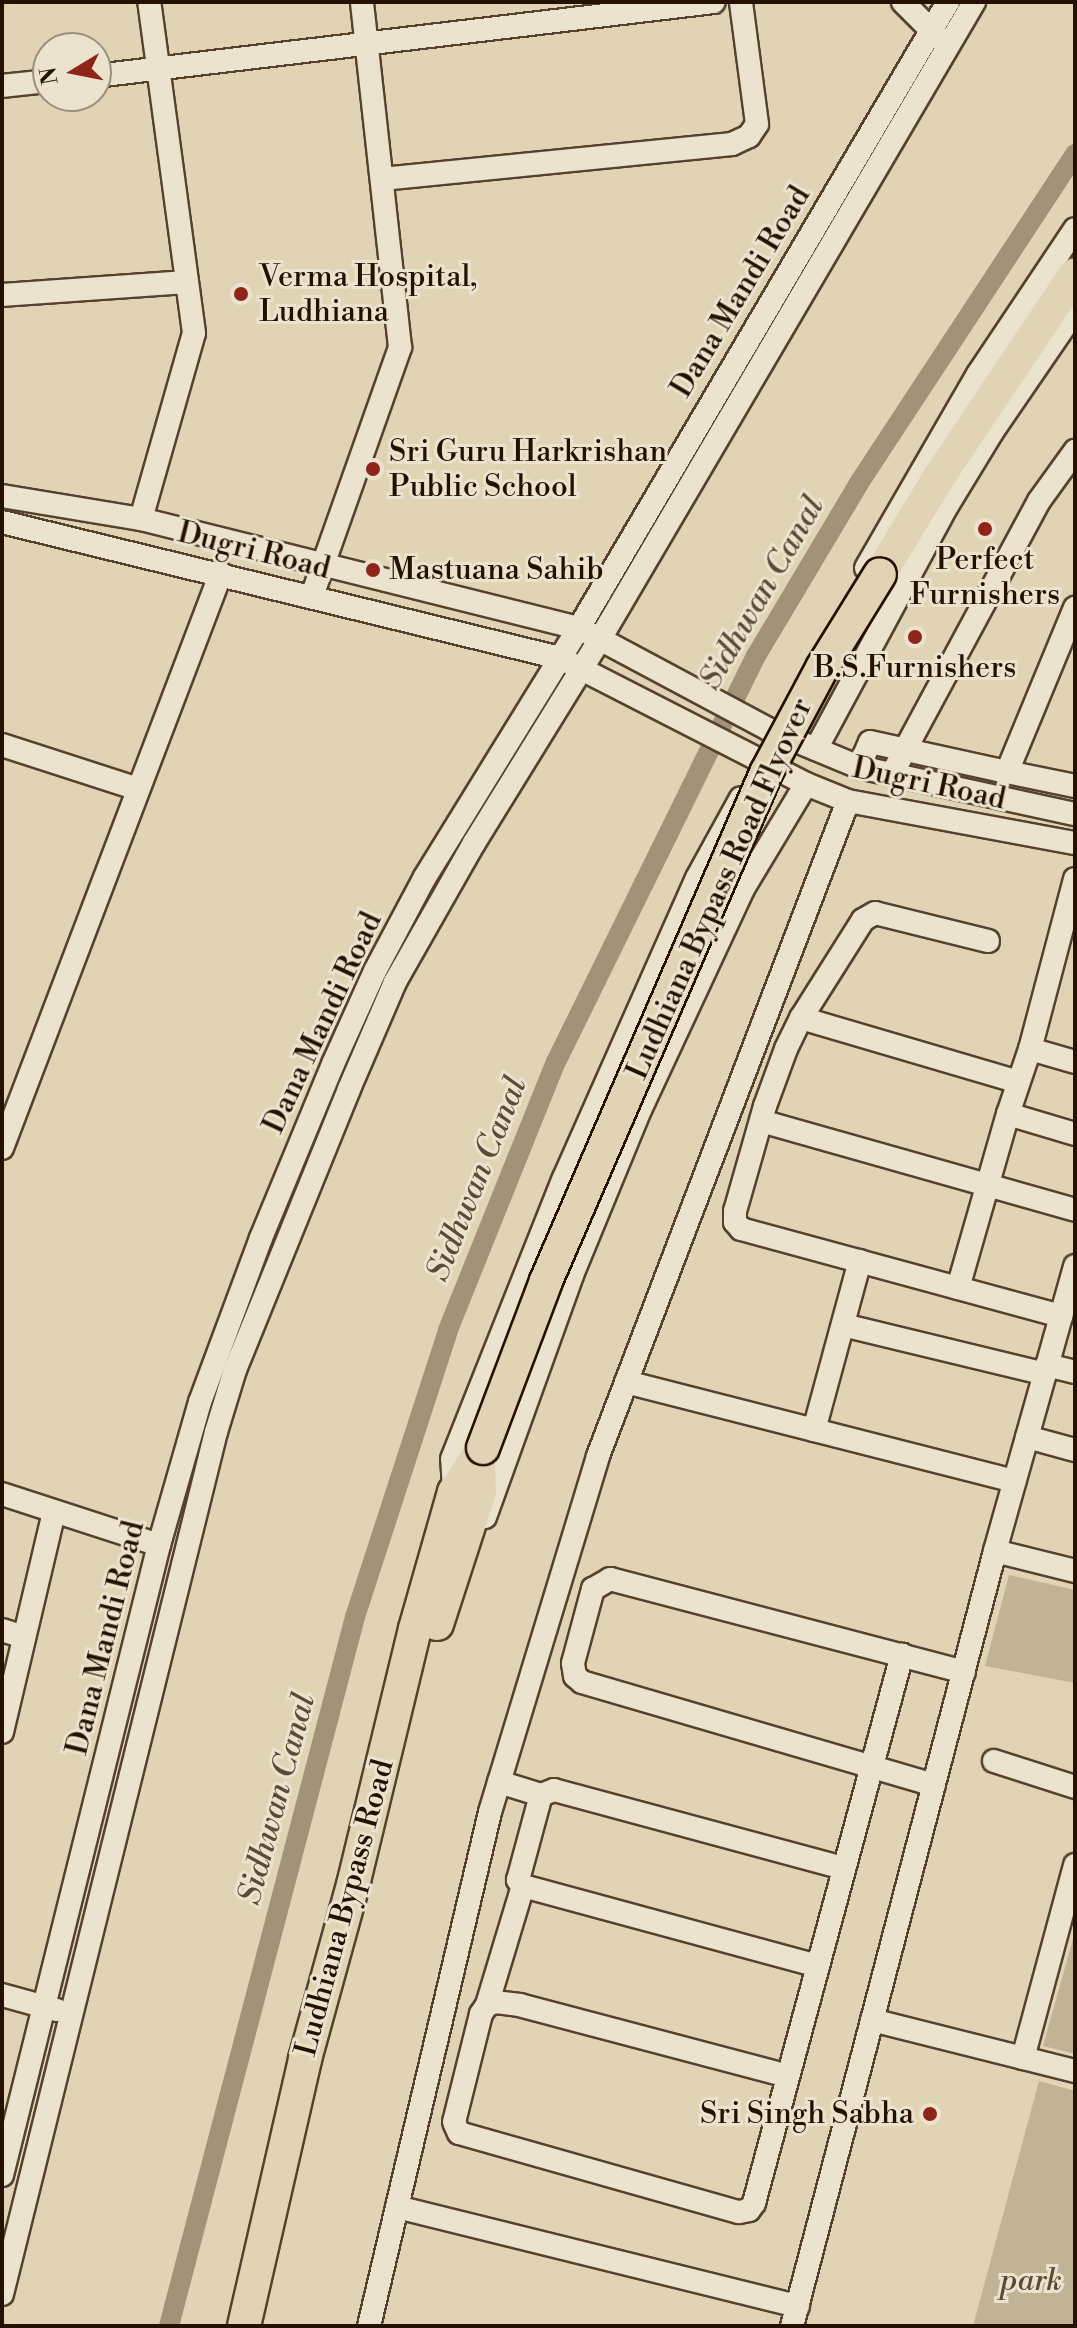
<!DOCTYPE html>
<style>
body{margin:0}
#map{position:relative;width:1077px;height:2328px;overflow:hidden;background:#e1d4b5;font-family:"Libre Bodoni",serif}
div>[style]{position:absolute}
.green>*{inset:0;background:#c1b396}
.canal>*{height:20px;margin:-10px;padding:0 10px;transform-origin:10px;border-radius:10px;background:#a19278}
.roads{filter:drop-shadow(2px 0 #54422e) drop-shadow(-2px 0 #54422e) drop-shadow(0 2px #54422e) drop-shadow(0 -2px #54422e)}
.minor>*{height:22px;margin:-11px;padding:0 11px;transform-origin:11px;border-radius:11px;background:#ece3cf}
.highway>*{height:32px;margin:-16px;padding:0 16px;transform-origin:16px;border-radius:16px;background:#e1d4b5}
.bridges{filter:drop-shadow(2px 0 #251101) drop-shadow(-2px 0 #251101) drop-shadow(0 2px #251101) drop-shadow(0 -2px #251101)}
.highway-bridge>*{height:32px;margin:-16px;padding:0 16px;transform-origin:16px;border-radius:16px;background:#e1d4b5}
.dots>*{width:22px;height:22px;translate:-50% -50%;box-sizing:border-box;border:4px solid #ece3cf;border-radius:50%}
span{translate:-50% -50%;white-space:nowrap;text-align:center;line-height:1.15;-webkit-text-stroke:6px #ece3cf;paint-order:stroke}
.poi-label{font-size:30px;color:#251101}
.left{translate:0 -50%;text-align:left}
.right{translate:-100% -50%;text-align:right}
.street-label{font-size:30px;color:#251101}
.park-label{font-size:30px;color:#5c4a35;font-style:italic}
.water-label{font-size:32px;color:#5d4b37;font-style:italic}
.frame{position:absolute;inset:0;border:4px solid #251101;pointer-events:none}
.north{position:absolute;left:32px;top:32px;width:80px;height:80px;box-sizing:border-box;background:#ece3cf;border:2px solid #9c8f7d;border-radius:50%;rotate:260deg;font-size:22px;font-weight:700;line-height:32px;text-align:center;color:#251101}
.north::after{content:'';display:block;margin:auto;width:28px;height:36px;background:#8f2418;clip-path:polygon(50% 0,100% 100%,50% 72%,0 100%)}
</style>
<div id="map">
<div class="green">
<div style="clip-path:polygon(1009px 1575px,1075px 1590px,1075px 1683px,985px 1666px)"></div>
<div style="clip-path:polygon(1075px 1932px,1075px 2054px,1043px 2046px)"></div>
<div style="clip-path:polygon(1039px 2081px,1075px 2091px,1075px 2326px,973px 2326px)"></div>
</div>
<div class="canal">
<div style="left:169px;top:2326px;width:733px;rotate:-75.3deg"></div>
<div style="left:355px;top:1617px;width:302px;rotate:-72deg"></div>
<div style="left:448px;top:1330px;width:289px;rotate:-68.1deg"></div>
<div style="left:556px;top:1062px;width:453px;rotate:-63.8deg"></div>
<div style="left:756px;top:656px;width:201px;rotate:-59.2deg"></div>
<div style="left:859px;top:483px;width:394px;rotate:-56.7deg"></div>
</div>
<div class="roads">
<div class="minor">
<div style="left:903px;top:2px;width:54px;rotate:45deg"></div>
<div style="left:96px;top:76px;width:622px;rotate:-6.83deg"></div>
<div style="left:2px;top:86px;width:46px;rotate:-6.2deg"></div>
<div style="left:382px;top:179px;width:352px;rotate:-5.7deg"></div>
<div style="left:732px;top:144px;width:19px;rotate:-25deg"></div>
<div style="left:749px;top:136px;width:14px;rotate:-56deg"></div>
<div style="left:757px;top:124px;width:123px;rotate:-97.5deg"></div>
<div style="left:2px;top:295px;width:185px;rotate:-4deg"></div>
<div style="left:2px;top:496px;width:141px;rotate:9.4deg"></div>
<div style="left:141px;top:519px;width:451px;rotate:14deg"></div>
<div style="left:579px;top:628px;width:217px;rotate:28.1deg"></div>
<div style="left:770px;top:730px;width:96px;rotate:22.6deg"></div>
<div style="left:859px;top:767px;width:221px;rotate:12.3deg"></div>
<div style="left:141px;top:519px;width:193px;rotate:-74.1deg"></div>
<div style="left:194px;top:333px;width:334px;rotate:-97.7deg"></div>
<div style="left:2px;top:522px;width:574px;rotate:13.7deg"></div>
<div style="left:560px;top:658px;width:276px;rotate:27.1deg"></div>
<div style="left:806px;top:784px;width:45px;rotate:22deg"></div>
<div style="left:848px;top:801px;width:231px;rotate:10.5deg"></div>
<div style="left:866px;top:568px;width:224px;rotate:-60deg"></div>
<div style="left:978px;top:374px;width:174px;rotate:-56.2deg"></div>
<div style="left:312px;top:596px;width:264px;rotate:-70.5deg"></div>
<div style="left:400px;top:347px;width:347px;rotate:-96.3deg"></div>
<div style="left:2px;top:745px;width:143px;rotate:17.9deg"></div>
<div style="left:816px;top:749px;width:276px;rotate:-61.7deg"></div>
<div style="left:947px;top:506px;width:87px;rotate:-58.7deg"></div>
<div style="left:992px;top:432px;width:147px;rotate:-55.6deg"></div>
<div style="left:859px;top:767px;width:27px;rotate:-66deg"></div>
<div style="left:870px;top:742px;width:140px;rotate:12.4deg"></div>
<div style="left:1007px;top:772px;width:178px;rotate:-67.5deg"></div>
<div style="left:1007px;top:772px;width:69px;rotate:11.6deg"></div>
<div style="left:892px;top:774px;width:310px;rotate:-61.7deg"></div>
<div style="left:1039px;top:501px;width:62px;rotate:-54.2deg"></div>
<div style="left:1075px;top:879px;width:176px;rotate:104.8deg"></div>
<div style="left:1030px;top:1049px;width:69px;rotate:108.7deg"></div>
<div style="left:1008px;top:1114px;width:70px;rotate:16.6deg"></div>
<div style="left:988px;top:941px;width:116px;rotate:-166.1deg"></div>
<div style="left:875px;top:913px;width:14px;rotate:150deg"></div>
<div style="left:863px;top:920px;width:116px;rotate:122.3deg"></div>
<div style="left:801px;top:1018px;width:34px;rotate:116deg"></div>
<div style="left:786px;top:1049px;width:61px;rotate:110.2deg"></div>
<div style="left:765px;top:1106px;width:109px;rotate:105.9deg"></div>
<div style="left:735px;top:1211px;width:11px;rotate:90deg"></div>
<div style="left:735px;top:1222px;width:9px;rotate:49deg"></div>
<div style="left:741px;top:1229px;width:332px;rotate:15.2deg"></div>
<div style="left:801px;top:1018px;width:226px;rotate:16.4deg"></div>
<div style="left:1030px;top:1049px;width:47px;rotate:16.1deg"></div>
<div style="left:761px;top:1121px;width:326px;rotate:15.8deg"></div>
<div style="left:2px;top:1148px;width:615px;rotate:-69.15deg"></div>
<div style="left:958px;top:1288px;width:181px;rotate:-74deg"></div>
<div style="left:843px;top:1325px;width:208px;rotate:13.6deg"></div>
<div style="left:1047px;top:1365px;width:29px;rotate:14deg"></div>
<div style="left:626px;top:1382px;width:401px;rotate:14.3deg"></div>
<div style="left:814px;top:1430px;width:175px;rotate:-74.8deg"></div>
<div style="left:1027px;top:1437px;width:50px;rotate:15.2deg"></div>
<div style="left:454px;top:1492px;width:33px;rotate:-93deg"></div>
<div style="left:452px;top:1459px;width:302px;rotate:-68.3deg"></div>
<div style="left:564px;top:1178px;width:328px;rotate:-66.1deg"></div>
<div style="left:697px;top:878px;width:91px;rotate:-61.2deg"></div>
<div style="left:2px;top:1494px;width:165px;rotate:18deg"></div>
<div style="left:485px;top:1517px;width:257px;rotate:-70.2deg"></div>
<div style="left:572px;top:1275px;width:178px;rotate:-67.6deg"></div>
<div style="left:640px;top:1110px;width:244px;rotate:-65deg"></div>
<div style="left:743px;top:889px;width:122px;rotate:-59deg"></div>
<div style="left:995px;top:1551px;width:296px;rotate:-74.3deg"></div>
<div style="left:2px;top:1630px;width:22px;rotate:18deg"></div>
<div style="left:2px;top:1732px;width:226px;rotate:-76.7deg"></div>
<div style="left:994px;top:1761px;width:85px;rotate:17.8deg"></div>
<div style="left:499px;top:1782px;width:44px;rotate:17.2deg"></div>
<div style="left:934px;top:1785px;width:367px;rotate:-163.7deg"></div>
<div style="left:582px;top:1682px;width:9px;rotate:-139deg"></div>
<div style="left:575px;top:1676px;width:13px;rotate:-99deg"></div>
<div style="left:573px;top:1663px;width:77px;rotate:-74.9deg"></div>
<div style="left:593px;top:1589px;width:20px;rotate:-30deg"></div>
<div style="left:610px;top:1579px;width:366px;rotate:14.7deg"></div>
<div style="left:818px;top:1966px;width:306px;rotate:-164.8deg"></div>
<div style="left:523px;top:1886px;width:8px;rotate:-130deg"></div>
<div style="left:518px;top:1880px;width:88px;rotate:-74.9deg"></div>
<div style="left:541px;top:1795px;width:14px;rotate:-21deg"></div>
<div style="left:554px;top:1790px;width:300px;rotate:15.1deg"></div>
<div style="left:2px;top:1995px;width:57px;rotate:15.3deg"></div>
<div style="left:487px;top:2005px;width:124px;rotate:-73.2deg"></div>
<div style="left:872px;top:2020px;width:209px;rotate:14.1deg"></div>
<div style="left:1023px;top:2058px;width:200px;rotate:-74.9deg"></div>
<div style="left:788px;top:2076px;width:277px;rotate:-165.2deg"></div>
<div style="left:520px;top:2005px;width:24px;rotate:-173deg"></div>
<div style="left:496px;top:2002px;width:9px;rotate:162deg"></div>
<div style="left:487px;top:2005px;width:11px;rotate:124deg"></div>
<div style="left:481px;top:2014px;width:111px;rotate:104deg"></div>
<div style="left:454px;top:2122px;width:12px;rotate:66deg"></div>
<div style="left:459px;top:2133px;width:291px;rotate:15.8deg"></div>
<div style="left:739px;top:2212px;width:10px;rotate:-11deg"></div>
<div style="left:749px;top:2210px;width:9px;rotate:-54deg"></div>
<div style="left:754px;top:2203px;width:568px;rotate:-74.89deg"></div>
<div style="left:2px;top:2175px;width:649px;rotate:-76.01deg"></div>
<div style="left:159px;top:1545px;width:149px;rotate:-74deg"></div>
<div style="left:200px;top:1402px;width:175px;rotate:-69.6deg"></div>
<div style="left:261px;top:1238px;width:188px;rotate:-67.5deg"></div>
<div style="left:333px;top:1064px;width:102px;rotate:-65.7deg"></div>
<div style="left:375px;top:971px;width:106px;rotate:-62deg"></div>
<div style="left:425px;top:877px;width:293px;rotate:-58.3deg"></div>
<div style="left:579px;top:628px;width:727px;rotate:-59.48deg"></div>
<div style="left:397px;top:2207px;width:413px;rotate:13.9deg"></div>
<div style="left:2px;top:2294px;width:888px;rotate:-76.06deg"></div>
<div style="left:216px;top:1432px;width:65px;rotate:-73deg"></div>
<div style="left:235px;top:1370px;width:303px;rotate:-67.9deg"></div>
<div style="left:349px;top:1089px;width:116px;rotate:-66.7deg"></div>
<div style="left:395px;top:982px;width:160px;rotate:-60.4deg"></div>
<div style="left:474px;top:843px;width:240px;rotate:-58.3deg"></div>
<div style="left:600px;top:639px;width:739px;rotate:-59.58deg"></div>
<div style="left:369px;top:2326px;width:528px;rotate:-76.75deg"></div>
<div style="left:490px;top:1812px;width:372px;rotate:-73.1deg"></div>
<div style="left:598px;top:1456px;width:701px;rotate:-69.11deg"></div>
<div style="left:792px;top:2326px;width:801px;rotate:-75.32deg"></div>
<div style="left:995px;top:1551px;width:82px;rotate:14deg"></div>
</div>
<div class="highway">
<div style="left:880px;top:574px;width:114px;rotate:-58.7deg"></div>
<div style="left:939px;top:477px;width:244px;rotate:-56.2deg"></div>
<div style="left:437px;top:1624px;width:139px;rotate:-72deg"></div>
<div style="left:480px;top:1492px;width:36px;rotate:-92deg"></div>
<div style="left:244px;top:2326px;width:274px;rotate:-77.1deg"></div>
<div style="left:305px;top:2059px;width:185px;rotate:-74.6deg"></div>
<div style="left:354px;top:1881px;width:259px;rotate:-76.4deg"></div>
<div style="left:415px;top:1629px;width:142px;rotate:-74.1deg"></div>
<div style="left:454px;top:1492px;width:53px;rotate:-56.6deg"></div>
</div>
</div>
<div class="bridges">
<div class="highway-bridge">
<div style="left:483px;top:1448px;width:178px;rotate:-69.3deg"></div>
<div style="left:546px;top:1281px;width:554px;rotate:-66.58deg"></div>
<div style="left:766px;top:773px;width:119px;rotate:-61.9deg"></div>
<div style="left:822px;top:668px;width:110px;rotate:-58.3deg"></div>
</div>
</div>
<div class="dots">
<div style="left:241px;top:294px;background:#8f2418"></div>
<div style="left:373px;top:469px;background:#8f2418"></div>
<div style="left:985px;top:529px;background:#8f2418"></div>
<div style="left:373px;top:570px;background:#8f2418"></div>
<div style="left:915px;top:637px;background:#8f2418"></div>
<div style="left:930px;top:2114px;background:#8f2418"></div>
</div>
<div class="poi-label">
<span class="left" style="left:259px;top:294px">Verma Hospital,<br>Ludhiana</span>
<span class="left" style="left:389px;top:469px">Sri Guru Harkrishan<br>Public School</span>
<span style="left:985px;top:577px">Perfect<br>Furnishers</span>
<span class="left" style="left:389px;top:570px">Mastuana Sahib</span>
<span style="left:915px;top:668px">B.S.Furnishers</span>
<span class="right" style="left:914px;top:2114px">Sri Singh Sabha</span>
</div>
<div class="street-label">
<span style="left:741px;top:292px;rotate:-59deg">Dana Mandi Road</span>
<span style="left:254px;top:551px;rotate:14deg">Dugri Road</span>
<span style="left:929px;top:784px;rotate:12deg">Dugri Road</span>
<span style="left:720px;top:889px;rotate:-66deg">Ludhiana Bypass Road Flyover</span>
<span style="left:323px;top:1023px;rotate:-65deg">Dana Mandi Road</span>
<span style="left:106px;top:1638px;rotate:-76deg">Dana Mandi Road</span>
<span style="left:345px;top:1908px;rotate:-75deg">Ludhiana Bypass Road</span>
</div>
<div class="park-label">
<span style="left:1031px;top:2281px">park</span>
</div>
<div class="water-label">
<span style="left:762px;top:593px;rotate:-60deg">Sidhwan Canal</span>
<span style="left:477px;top:1179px;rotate:-68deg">Sidhwan Canal</span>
<span style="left:277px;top:1799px;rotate:-75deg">Sidhwan Canal</span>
</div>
<div class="frame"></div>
<div class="north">N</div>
</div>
